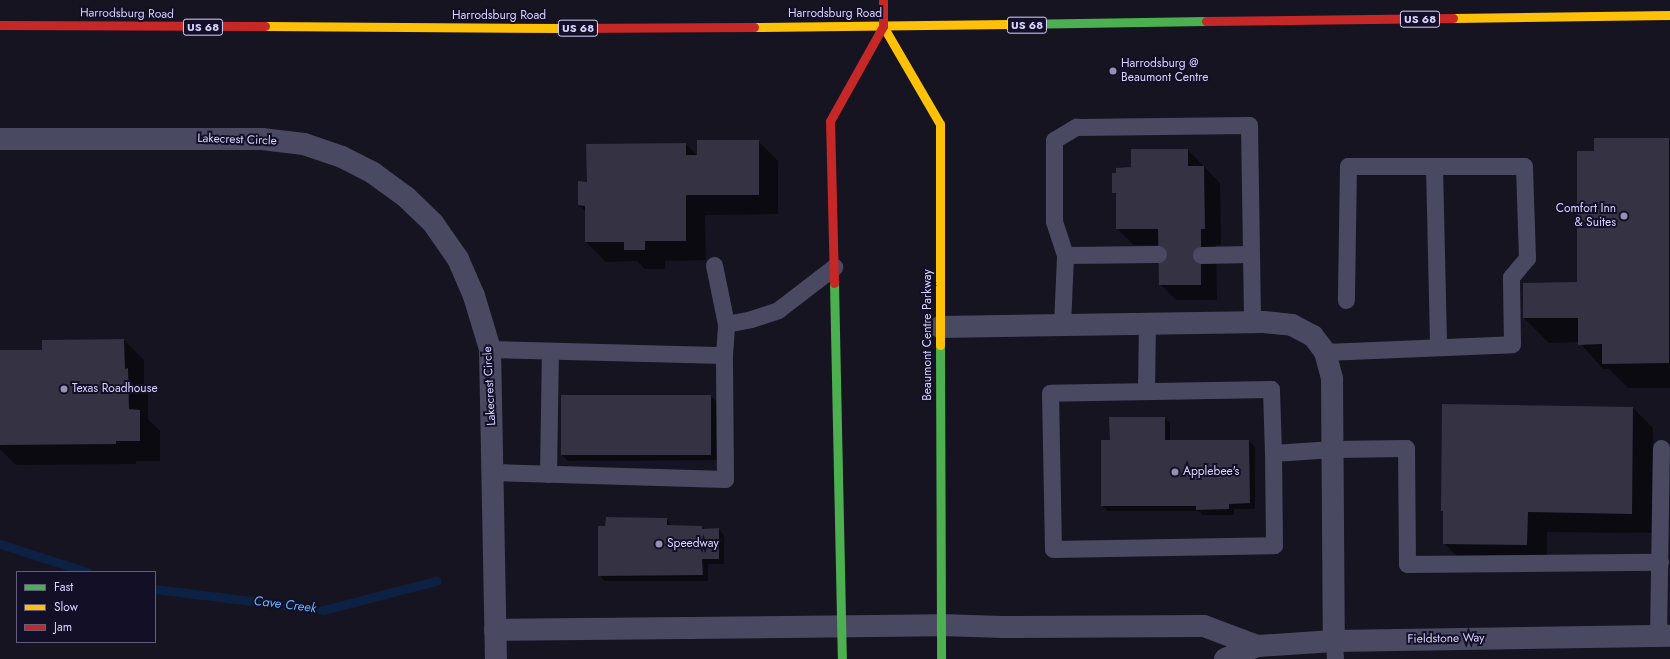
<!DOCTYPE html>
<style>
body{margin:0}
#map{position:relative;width:1670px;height:659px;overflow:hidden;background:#161421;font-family:Jost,sans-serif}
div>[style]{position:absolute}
.shadow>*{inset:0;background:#0007}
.stream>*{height:9px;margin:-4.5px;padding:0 4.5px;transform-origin:4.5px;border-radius:4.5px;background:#0d2144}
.building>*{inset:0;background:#343243;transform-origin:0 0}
.lane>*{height:17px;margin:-8.5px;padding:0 8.5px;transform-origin:8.5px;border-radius:8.5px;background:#4a4962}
.street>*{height:22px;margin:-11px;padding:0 11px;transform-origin:11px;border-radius:11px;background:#4a4962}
.fast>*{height:9px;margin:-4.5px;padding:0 4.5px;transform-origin:4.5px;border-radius:4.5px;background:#4caf50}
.slow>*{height:9px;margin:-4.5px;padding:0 4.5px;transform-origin:4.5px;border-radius:4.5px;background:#ffc107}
.jam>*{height:9px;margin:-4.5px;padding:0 4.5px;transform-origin:4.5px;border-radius:4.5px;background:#c62828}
.dots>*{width:11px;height:11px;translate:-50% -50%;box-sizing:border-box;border:2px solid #130f26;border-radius:50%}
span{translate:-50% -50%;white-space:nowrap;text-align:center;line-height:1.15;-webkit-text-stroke:4px #130f26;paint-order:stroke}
.shield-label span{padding:1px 3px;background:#130f26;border:1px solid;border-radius:3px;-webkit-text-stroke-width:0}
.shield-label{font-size:11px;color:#d9d4ff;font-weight:700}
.street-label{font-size:12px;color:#d9d4ff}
.poi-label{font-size:12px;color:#d9d4ff}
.left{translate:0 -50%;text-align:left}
.right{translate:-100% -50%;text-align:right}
.water-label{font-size:13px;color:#62b6ff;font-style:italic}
.legend{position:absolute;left:16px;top:571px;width:140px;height:72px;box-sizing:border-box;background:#130f26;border:1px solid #625e7d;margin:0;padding:5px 7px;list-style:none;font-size:12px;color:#d9d4ff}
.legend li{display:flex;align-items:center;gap:8px;height:20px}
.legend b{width:20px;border:1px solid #625e7d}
</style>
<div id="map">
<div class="shadow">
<div style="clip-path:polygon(1668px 139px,1670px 141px,1670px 388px,1628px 388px,1609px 369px,1603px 369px,1579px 342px,1549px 343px,1524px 318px,1578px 283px,1595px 152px)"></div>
<div style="clip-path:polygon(758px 141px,778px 161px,778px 214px,705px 215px,706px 260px,665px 261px,665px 269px,645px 269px,637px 261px,606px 262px,586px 242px,586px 212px,579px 205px,588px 183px,686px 144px,699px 157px)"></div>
<div style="clip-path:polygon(1188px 150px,1220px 183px,1221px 244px,1216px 245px,1217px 300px,1176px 300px,1160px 284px,1159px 245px,1134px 245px,1117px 229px,1117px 196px,1113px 192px,1132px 168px)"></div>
<div style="clip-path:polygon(124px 340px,144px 360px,144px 386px,148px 389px,148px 419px,160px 431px,160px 461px,136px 461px,136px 464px,16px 465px,0 449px,0 351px,43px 351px)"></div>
<div style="clip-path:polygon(710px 396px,716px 401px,717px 460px,568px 461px,562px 455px)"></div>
<div style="clip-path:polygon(1443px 405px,1633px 408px,1653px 428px,1652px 533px,1547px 532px,1547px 564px,1464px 563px,1444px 543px,1444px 513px,1442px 511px)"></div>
<div style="clip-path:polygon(1165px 418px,1170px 423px,1170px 441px,1249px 441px,1255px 447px,1255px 509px,1234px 509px,1234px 515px,1202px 515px,1199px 511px,1108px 511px,1102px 506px,1111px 441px)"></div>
<div style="clip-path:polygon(667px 519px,672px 527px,702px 527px,705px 530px,719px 529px,724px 535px,724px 564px,708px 564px,708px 581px,605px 581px,599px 575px)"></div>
</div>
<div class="stream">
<div style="left:0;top:544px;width:91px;rotate:17.8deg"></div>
<div style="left:155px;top:589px;width:169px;rotate:7.1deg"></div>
<div style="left:323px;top:610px;width:117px;rotate:-14.4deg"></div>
</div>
<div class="building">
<div style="clip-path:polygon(1594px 138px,1669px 138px,1669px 363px,1602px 364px,1602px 344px,1578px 345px,1578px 318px,1523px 318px,1523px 283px,1577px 282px,1577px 151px,1594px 151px)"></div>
<div style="clip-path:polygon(697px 140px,759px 140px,759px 195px,686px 195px,686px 241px,645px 241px,645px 250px,624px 250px,624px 242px,585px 242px,585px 206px,578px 205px,578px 181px,587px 182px,586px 144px,686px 143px,686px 155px,697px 155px)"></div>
<div style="clip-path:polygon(1131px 149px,1188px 149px,1188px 166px,1204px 166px,1205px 229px,1201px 229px,1201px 285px,1159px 285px,1158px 229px,1116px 229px,1116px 193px,1112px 193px,1112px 173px,1116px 173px,1116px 168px,1131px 167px)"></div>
<div style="clip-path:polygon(124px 339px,125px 369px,128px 368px,129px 409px,140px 410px,140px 441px,116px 441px,116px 444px,0 445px,0 350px,42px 350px,42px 340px)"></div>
<div style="left:711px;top:395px;width:60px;height:150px;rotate:90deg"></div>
<div style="clip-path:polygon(1442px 404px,1633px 407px,1632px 514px,1528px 512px,1527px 545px,1443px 544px,1443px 511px,1441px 511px)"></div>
<div style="clip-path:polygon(1109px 417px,1165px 417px,1165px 440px,1249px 440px,1250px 503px,1229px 504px,1229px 509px,1196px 510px,1196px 506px,1101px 506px,1101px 440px,1110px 440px)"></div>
<div style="clip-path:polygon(606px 517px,667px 518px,667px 525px,702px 526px,702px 529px,719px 528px,719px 559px,702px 559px,703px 575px,598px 576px,598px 526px,605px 526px)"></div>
</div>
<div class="lane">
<div style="left:1434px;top:166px;width:181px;rotate:88.7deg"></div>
<div style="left:1065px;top:255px;width:93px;rotate:-0.6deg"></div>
<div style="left:1201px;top:255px;width:50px;rotate:-1.1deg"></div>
<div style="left:714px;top:265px;width:60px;rotate:78.5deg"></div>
<div style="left:1062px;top:325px;width:70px;rotate:-87.5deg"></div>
<div style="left:1065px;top:255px;width:36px;rotate:-108deg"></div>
<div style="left:1054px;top:221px;width:81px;rotate:-90deg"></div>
<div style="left:1054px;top:140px;width:26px;rotate:-31deg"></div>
<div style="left:1076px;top:127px;width:173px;rotate:-0.7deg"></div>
<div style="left:1249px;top:125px;width:196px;rotate:89.1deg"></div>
<div style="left:490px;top:349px;width:234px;rotate:1.5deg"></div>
<div style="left:724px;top:355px;width:31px;rotate:-86deg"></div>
<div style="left:726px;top:324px;width:25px;rotate:-11deg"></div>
<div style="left:751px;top:319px;width:28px;rotate:-18deg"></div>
<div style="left:778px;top:310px;width:71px;rotate:-37.5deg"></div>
<div style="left:1325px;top:352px;width:187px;rotate:-2.4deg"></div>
<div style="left:1512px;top:344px;width:67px;rotate:-90.9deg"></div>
<div style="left:1511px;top:277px;width:25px;rotate:-50deg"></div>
<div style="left:1527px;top:258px;width:92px;rotate:-91.9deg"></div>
<div style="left:1524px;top:166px;width:176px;rotate:180deg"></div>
<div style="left:1348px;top:166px;width:134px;rotate:90.9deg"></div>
<div style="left:1146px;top:391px;width:68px;rotate:-89.2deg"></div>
<div style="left:1273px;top:453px;width:64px;rotate:-91.8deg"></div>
<div style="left:1271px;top:389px;width:221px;rotate:179deg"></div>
<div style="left:1050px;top:393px;width:156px;rotate:88.9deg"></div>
<div style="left:1053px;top:549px;width:221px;rotate:-1deg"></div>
<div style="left:1274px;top:545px;width:92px;rotate:-90.6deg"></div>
<div style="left:1273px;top:453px;width:60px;rotate:-3.8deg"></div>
<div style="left:1333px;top:449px;width:73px;rotate:-0.8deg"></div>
<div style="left:1406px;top:448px;width:116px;rotate:89.5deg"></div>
<div style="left:1407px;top:564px;width:253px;rotate:-0.5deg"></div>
<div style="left:493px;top:472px;width:232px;rotate:1.7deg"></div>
<div style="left:725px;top:479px;width:124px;rotate:-90.5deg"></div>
<div style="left:548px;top:474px;width:123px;rotate:-89.1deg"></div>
<div style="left:1658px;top:636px;width:188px;rotate:-89.1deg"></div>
<div style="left:1334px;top:641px;width:18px;rotate:87deg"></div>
</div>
<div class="street">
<div style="left:0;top:139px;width:262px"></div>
<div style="left:262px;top:139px;width:42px;rotate:6.8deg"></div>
<div style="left:304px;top:144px;width:40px;rotate:18.9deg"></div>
<div style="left:342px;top:157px;width:35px;rotate:27deg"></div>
<div style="left:373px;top:173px;width:41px;rotate:36deg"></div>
<div style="left:406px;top:197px;width:37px;rotate:44deg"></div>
<div style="left:433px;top:223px;width:44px;rotate:55.2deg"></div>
<div style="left:458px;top:259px;width:40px;rotate:66.6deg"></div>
<div style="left:474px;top:296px;width:55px;rotate:73.2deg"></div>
<div style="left:490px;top:349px;width:310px;rotate:88.9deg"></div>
<div style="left:940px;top:327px;width:324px;rotate:-0.9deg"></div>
<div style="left:1264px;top:322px;width:28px;rotate:6deg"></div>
<div style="left:1292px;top:325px;width:24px;rotate:28deg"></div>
<div style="left:1313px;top:336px;width:20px;rotate:53deg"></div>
<div style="left:1325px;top:352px;width:28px;rotate:75deg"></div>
<div style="left:1332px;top:379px;width:262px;rotate:89.6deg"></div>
<div style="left:495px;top:630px;width:445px;rotate:-0.6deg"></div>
<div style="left:940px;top:625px;width:63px;rotate:1.8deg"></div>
<div style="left:1003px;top:627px;width:201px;rotate:-0.3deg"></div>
<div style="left:1204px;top:626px;width:57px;rotate:20.7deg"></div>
<div style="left:1225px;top:659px;width:35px;rotate:-22deg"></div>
<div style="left:1257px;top:646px;width:77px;rotate:-3.7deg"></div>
<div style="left:1334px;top:641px;width:336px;rotate:-0.9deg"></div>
</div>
<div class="fast">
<div style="left:1009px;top:24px;width:197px;rotate:-0.9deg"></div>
<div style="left:834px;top:283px;width:376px;rotate:88.8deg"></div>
<div style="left:940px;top:345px;width:314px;rotate:89.8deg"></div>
</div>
<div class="slow">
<div style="left:1453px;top:18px;width:217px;rotate:-0.8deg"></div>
<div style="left:265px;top:26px;width:301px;rotate:0.4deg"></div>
<div style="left:883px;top:26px;width:113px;rotate:59.8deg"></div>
<div style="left:940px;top:124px;width:221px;rotate:90deg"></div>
<div style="left:754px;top:27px;width:255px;rotate:-0.7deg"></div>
</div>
<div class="jam">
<div style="left:1206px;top:21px;width:247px;rotate:-0.7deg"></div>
<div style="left:0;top:25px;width:265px;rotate:0.2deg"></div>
<div style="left:566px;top:28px;width:188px;rotate:-0.3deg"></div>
<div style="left:834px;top:283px;width:162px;rotate:-91.4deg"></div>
<div style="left:830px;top:121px;width:109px;rotate:-60.8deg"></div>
<div style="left:883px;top:26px;width:26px;rotate:-90deg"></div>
</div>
<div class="dots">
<div style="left:1113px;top:71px;background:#9591b1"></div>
<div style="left:1624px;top:216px;background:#9591b1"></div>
<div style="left:64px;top:389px;background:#9591b1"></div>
<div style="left:1175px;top:472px;background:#9591b1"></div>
<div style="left:659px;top:544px;background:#9591b1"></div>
</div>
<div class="shield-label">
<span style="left:1420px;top:19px">US 68</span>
<span style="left:1027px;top:25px">US 68</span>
<span style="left:203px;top:27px">US 68</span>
<span style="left:578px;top:28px">US 68</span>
</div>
<div class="street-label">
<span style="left:127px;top:14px;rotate:1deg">Harrodsburg Road</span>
<span style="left:835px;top:14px">Harrodsburg Road</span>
<span style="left:499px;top:16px">Harrodsburg Road</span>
<span style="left:237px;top:140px;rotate:2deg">Lakecrest Circle</span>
<span style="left:928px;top:335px;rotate:-90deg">Beaumont Centre Parkway</span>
<span style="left:490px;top:386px;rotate:-93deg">Lakecrest Circle</span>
<span style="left:1446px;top:639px;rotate:-1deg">Fieldstone Way</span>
</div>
<div class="poi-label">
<span class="left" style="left:1121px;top:71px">Harrodsburg @<br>Beaumont Centre</span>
<span class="right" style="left:1616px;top:216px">Comfort Inn<br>&amp; Suites</span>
<span class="left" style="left:72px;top:389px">Texas Roadhouse</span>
<span class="left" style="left:1183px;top:472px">Applebee's</span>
<span class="left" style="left:667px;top:544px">Speedway</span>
</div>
<div class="water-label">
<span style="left:285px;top:605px;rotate:7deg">Cave Creek</span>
</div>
<ul class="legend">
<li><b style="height:5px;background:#4caf50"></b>Fast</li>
<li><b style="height:5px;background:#ffc107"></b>Slow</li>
<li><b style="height:5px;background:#c62828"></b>Jam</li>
</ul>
</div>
